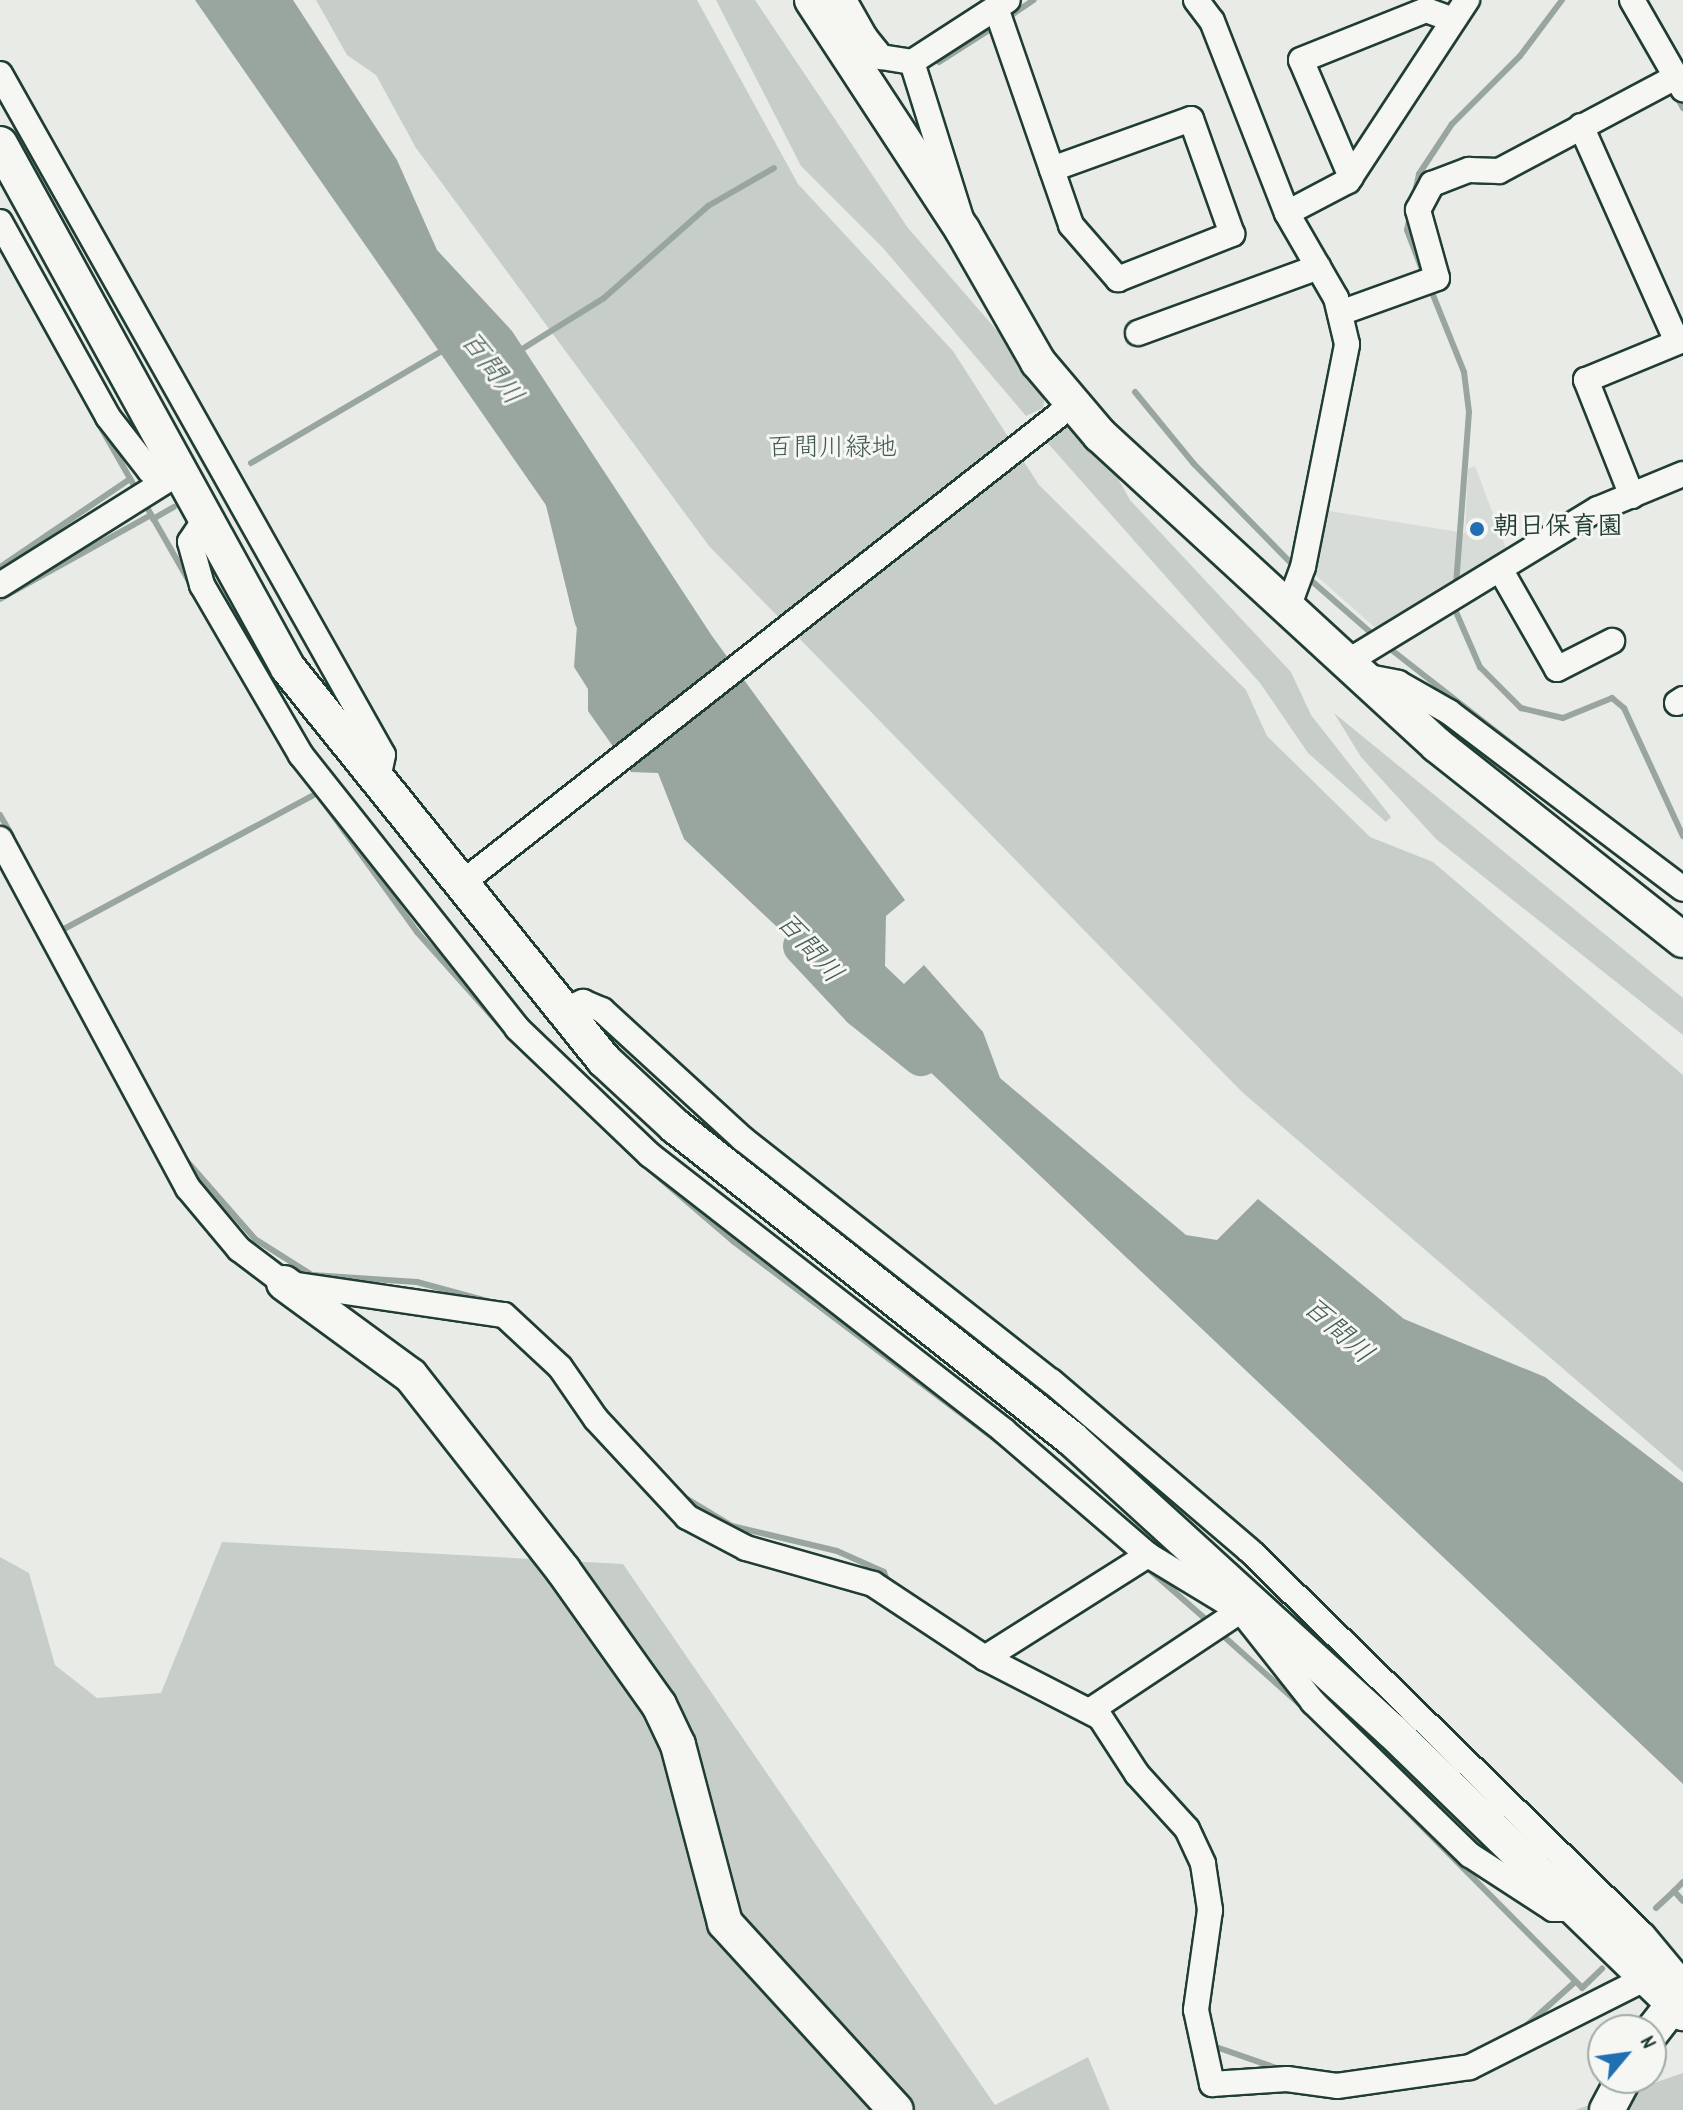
<!DOCTYPE html>
<meta charset="utf-8">
<style>
body{margin:0}
#map{position:relative;width:1683px;height:2110px;overflow:hidden;background:#e9ebe7;font-family:Dekko,"Klee One",sans-serif}
div>[style]{position:absolute}
.built>*{inset:0;background:#d8dcd8}
.green>*{inset:0;background:#c7cec9}
.water>*{inset:0;background:#99a6a0}
.stream>*{height:6px;margin:-3px;padding:0 3px;transform-origin:3px;border-radius:3px;background:#99a6a0}
.river>*{height:38px;margin:-19px;padding:0 19px;transform-origin:19px;border-radius:19px;background:#99a6a0}
.roads{filter:drop-shadow(2px 0 #1f3d34) drop-shadow(-2px 0 #1f3d34) drop-shadow(0 2px #1f3d34) drop-shadow(0 -2px #1f3d34)}
.street>*{height:24px;margin:-12px;padding:0 12px;transform-origin:12px;border-radius:12px;background:#f6f6f2}
.secondary>*{height:34px;margin:-17px;padding:0 17px;transform-origin:17px;border-radius:17px;background:#f6f6f2}
.dots>*{width:22px;height:22px;translate:-50% -50%;box-sizing:border-box;border:4px solid #f6f6f2;border-radius:50%}
span{translate:-50% -50%;white-space:nowrap;text-align:center;line-height:1.15;-webkit-text-stroke:6px #f6f6f2;paint-order:stroke}
.park-label{font-size:26px;color:#415a52}
.poi-label{font-size:26px;color:#1f3d34;font-weight:700}
.left{translate:0 -50%;text-align:left}
.water-label{font-size:28px;color:#445c54;font-style:italic}
.north{position:absolute;left:1587px;top:2014px;width:80px;height:80px;box-sizing:border-box;background:#f6f6f2;border:2px solid #a0aca6;border-radius:50%;rotate:61deg;font-size:22px;font-weight:700;line-height:32px;text-align:center;color:#1f3d34}
.north::after{content:'';display:block;margin:auto;width:28px;height:36px;background:#1f6fb2;clip-path:polygon(50% 0,100% 100%,50% 72%,0 100%)}
</style>
<div id="map">
<div class="built">
<div style="clip-path:polygon(1475px 466px,1508px 554px,1450px 582px,1449px 592px,1381px 633px,1311px 571px,1323px 510px,1465px 533px,1468px 469px)"></div>
</div>
<div class="green">
<div style="clip-path:polygon(316px 0,697px 0,798px 184px,953px 351px,1039px 485px,1246px 690px,1267px 736px,1370px 837px,1433px 862px,1683px 1075px,1683px 1472px,1242px 1092px,709px 546px,416px 148px,376px 75px,347px 55px)"></div>
<div style="clip-path:polygon(716px 0,755px 0,908px 228px,1046px 387px,1043px 408px,1026px 416px,883px 248px,801px 166px)"></div>
<div style="clip-path:polygon(1060px 427px,1080px 427px,1104px 453px,1130px 500px,1291px 672px,1311px 715px,1391px 817px,1386px 822px,1308px 753px,1260px 683px,1045px 440px)"></div>
<div style="clip-path:polygon(1334px 713px,1683px 998px,1683px 1035px,1436px 839px,1361px 757px)"></div>
<div style="clip-path:polygon(222px 1542px,623px 1564px,995px 2105px,1088px 2057px,1110px 2110px,0 2110px,0 1557px,29px 1573px,55px 1665px,97px 1698px,161px 1693px)"></div>
<div style="clip-path:polygon(1683px 2073px,1683px 2110px,1575px 2110px)"></div>
</div>
<div class="water">
<div style="clip-path:polygon(195px 0,293px 0,397px 160px,437px 250px,512px 331px,712px 636px,905px 900px,886px 916px,885px 966px,904px 984px,924px 965px,983px 1032px,1000px 1078px,1186px 1235px,1217px 1240px,1258px 1199px,1404px 1319px,1545px 1377px,1683px 1483px,1683px 1784px,684px 839px,658px 773px,631px 772px,588px 711px,588px 689px,574px 667px,582px 557px)"></div>
</div>
<div class="stream">
<div style="left:1007px;top:18px;width:32px;rotate:-34deg"></div>
<div style="left:939px;top:62px;width:65px;rotate:-32.5deg"></div>
<div style="left:1675px;top:93px;width:17px;rotate:62deg"></div>
<div style="left:1424px;top:275px;width:48px;rotate:-110.7deg"></div>
<div style="left:1407px;top:230px;width:57px;rotate:-77.9deg"></div>
<div style="left:1419px;top:174px;width:60px;rotate:-56.6deg"></div>
<div style="left:1452px;top:124px;width:96px;rotate:-45deg"></div>
<div style="left:1520px;top:56px;width:70px;rotate:-53.1deg"></div>
<div style="left:1429px;top:285px;width:94px;rotate:68.1deg"></div>
<div style="left:1464px;top:372px;width:40px;rotate:82.9deg"></div>
<div style="left:1469px;top:412px;width:174px;rotate:94.3deg"></div>
<div style="left:519px;top:351px;width:100px;rotate:-31.9deg"></div>
<div style="left:604px;top:298px;width:139px;rotate:-41.5deg"></div>
<div style="left:708px;top:206px;width:76px;rotate:-29.9deg"></div>
<div style="left:1135px;top:392px;width:93px;rotate:50.7deg"></div>
<div style="left:1194px;top:464px;width:147px;rotate:45.6deg"></div>
<div style="left:100px;top:426px;width:70px;rotate:60.2deg"></div>
<div style="left:251px;top:463px;width:225px;rotate:-30.4deg"></div>
<div style="left:149px;top:511px;width:89px;rotate:60.3deg"></div>
<div style="left:153px;top:519px;width:24px;rotate:-30deg"></div>
<div style="left:0;top:567px;width:157px;rotate:-34.1deg"></div>
<div style="left:1306px;top:576px;width:93px;rotate:41.1deg"></div>
<div style="left:0;top:599px;width:173px;rotate:-29.1deg"></div>
<div style="left:1453px;top:605px;width:68px;rotate:66.5deg"></div>
<div style="left:1480px;top:667px;width:58px;rotate:45deg"></div>
<div style="left:1521px;top:708px;width:43px;rotate:13.4deg"></div>
<div style="left:1563px;top:718px;width:53px;rotate:-22.2deg"></div>
<div style="left:1612px;top:698px;width:16px;rotate:40deg"></div>
<div style="left:1624px;top:708px;width:141px;rotate:65.3deg"></div>
<div style="left:1384px;top:644px;width:197px;rotate:38deg"></div>
<div style="left:319px;top:796px;width:168px;rotate:54.2deg"></div>
<div style="left:417px;top:932px;width:125px;rotate:48.3deg"></div>
<div style="left:0;top:815px;width:24px;rotate:60deg"></div>
<div style="left:59px;top:924px;width:7px;rotate:63deg"></div>
<div style="left:62px;top:930px;width:289px;rotate:-28.2deg"></div>
<div style="left:185px;top:1159px;width:106px;rotate:48.8deg"></div>
<div style="left:255px;top:1239px;width:67px;rotate:32.3deg"></div>
<div style="left:312px;top:1275px;width:105px;rotate:3.8deg"></div>
<div style="left:417px;top:1282px;width:81px;rotate:15.1deg"></div>
<div style="left:649px;top:1169px;width:111px;rotate:40.6deg"></div>
<div style="left:733px;top:1241px;width:338px;rotate:37.1deg"></div>
<div style="left:679px;top:1494px;width:62px;rotate:31.1deg"></div>
<div style="left:732px;top:1526px;width:108px;rotate:13.4deg"></div>
<div style="left:837px;top:1551px;width:51px;rotate:24.1deg"></div>
<div style="left:884px;top:1572px;width:12px;rotate:70deg"></div>
<div style="left:1145px;top:1566px;width:85px;rotate:41.2deg"></div>
<div style="left:1220px;top:1633px;width:113px;rotate:41.8deg"></div>
<div style="left:1346px;top:1750px;width:335px;rotate:45.2deg"></div>
<div style="left:1582px;top:1988px;width:28px;rotate:-44deg"></div>
<div style="left:1201px;top:1831px;width:29px;rotate:70deg"></div>
<div style="left:1674px;top:1891px;width:13px;rotate:-45deg"></div>
<div style="left:1656px;top:1908px;width:25px;rotate:-43deg"></div>
<div style="left:1674px;top:1891px;width:13px;rotate:48deg"></div>
<div style="left:1527px;top:2025px;width:64px;rotate:-41.9deg"></div>
<div style="left:1216px;top:2047px;width:70px;rotate:19.2deg"></div>
</div>
<div class="river">
<div style="left:564px;top:499px;width:122px;rotate:76.3deg"></div>
<div style="left:802px;top:946px;width:86px;rotate:46.9deg"></div>
<div style="left:861px;top:1009px;width:77px;rotate:38.7deg"></div>
</div>
<div class="roads">
<div class="street">
<div style="left:844px;top:0;width:43px;rotate:60.4deg"></div>
<div style="left:865px;top:37px;width:13px;rotate:99deg"></div>
<div style="left:1196px;top:0;width:26px;rotate:53deg"></div>
<div style="left:1212px;top:21px;width:206px;rotate:68.7deg"></div>
<div style="left:1632px;top:0;width:103px;rotate:60.2deg"></div>
<div style="left:996px;top:8px;width:230px;rotate:70.9deg"></div>
<div style="left:1071px;top:225px;width:72px;rotate:49deg"></div>
<div style="left:1118px;top:279px;width:123px;rotate:-21.5deg"></div>
<div style="left:1232px;top:234px;width:122px;rotate:-109.6deg"></div>
<div style="left:1191px;top:119px;width:148px;rotate:160.2deg"></div>
<div style="left:865px;top:37px;width:26px;rotate:51deg"></div>
<div style="left:881px;top:57px;width:31px;rotate:9deg"></div>
<div style="left:912px;top:62px;width:164px;rotate:72.6deg"></div>
<div style="left:912px;top:62px;width:114px;rotate:-32.9deg"></div>
<div style="left:0;top:74px;width:781px;rotate:60.65deg"></div>
<div style="left:383px;top:755px;width:29px;rotate:102deg"></div>
<div style="left:1581px;top:126px;width:236px;rotate:66deg"></div>
<div style="left:1351px;top:177px;width:127px;rotate:-113.1deg"></div>
<div style="left:1301px;top:60px;width:135px;rotate:-21.8deg"></div>
<div style="left:1426px;top:10px;width:27px;rotate:20deg"></div>
<div style="left:0;top:222px;width:223px;rotate:61deg"></div>
<div style="left:108px;top:417px;width:68px;rotate:52.1deg"></div>
<div style="left:150px;top:471px;width:20px;rotate:24deg"></div>
<div style="left:1340px;top:313px;width:103px;rotate:-19.8deg"></div>
<div style="left:1437px;top:278px;width:71px;rotate:-105.6deg"></div>
<div style="left:1418px;top:210px;width:30px;rotate:-62deg"></div>
<div style="left:1432px;top:184px;width:40px;rotate:-21deg"></div>
<div style="left:1469px;top:170px;width:30px;rotate:2deg"></div>
<div style="left:1499px;top:171px;width:200px;rotate:-28deg"></div>
<div style="left:1138px;top:333px;width:192px;rotate:-20.1deg"></div>
<div style="left:1632px;top:496px;width:125px;rotate:-111.6deg"></div>
<div style="left:1586px;top:380px;width:105px;rotate:-22.4deg"></div>
<div style="left:204px;top:521px;width:25px;rotate:124deg"></div>
<div style="left:190px;top:542px;width:45px;rotate:74.4deg"></div>
<div style="left:202px;top:585px;width:197px;rotate:59.8deg"></div>
<div style="left:301px;top:755px;width:348px;rotate:51.6deg"></div>
<div style="left:517px;top:1028px;width:184px;rotate:43.7deg"></div>
<div style="left:650px;top:1155px;width:449px;rotate:37.9deg"></div>
<div style="left:1004px;top:1431px;width:190px;rotate:40.7deg"></div>
<div style="left:1148px;top:1555px;width:110px;rotate:31.2deg"></div>
<div style="left:1242px;top:1612px;width:115px;rotate:51.7deg"></div>
<div style="left:1313px;top:1702px;width:219px;rotate:44.3deg"></div>
<div style="left:1470px;top:1855px;width:99px;rotate:33deg"></div>
<div style="left:1553px;top:1909px;width:19px"></div>
<div style="left:1500px;top:569px;width:115px;rotate:60.3deg"></div>
<div style="left:1557px;top:669px;width:62px;rotate:-27deg"></div>
<div style="left:0;top:585px;width:209px;rotate:-32.1deg"></div>
<div style="left:1289px;top:605px;width:40px;rotate:-69.8deg"></div>
<div style="left:1303px;top:567px;width:227px;rotate:-78.8deg"></div>
<div style="left:1347px;top:344px;width:47px;rotate:-103.4deg"></div>
<div style="left:1336px;top:298px;width:98px;rotate:-120deg"></div>
<div style="left:1287px;top:213px;width:69px;rotate:-27.7deg"></div>
<div style="left:1348px;top:181px;width:217px;rotate:-56.7deg"></div>
<div style="left:1347px;top:662px;width:294px;rotate:-31.4deg"></div>
<div style="left:1598px;top:509px;width:92px;rotate:-22.4deg"></div>
<div style="left:1363px;top:676px;width:36px;rotate:11deg"></div>
<div style="left:1398px;top:683px;width:59px;rotate:29.6deg"></div>
<div style="left:1449px;top:712px;width:293px;rotate:37.1deg"></div>
<div style="left:1677px;top:703px;width:7px;rotate:-34deg"></div>
<div style="left:0;top:839px;width:396px;rotate:61.7deg"></div>
<div style="left:188px;top:1188px;width:80px;rotate:50.1deg"></div>
<div style="left:239px;top:1249px;width:56px;rotate:37.1deg"></div>
<div style="left:284px;top:1283px;width:222px;rotate:8.3deg"></div>
<div style="left:504px;top:1315px;width:76px;rotate:42.9deg"></div>
<div style="left:560px;top:1367px;width:63px;rotate:55.3deg"></div>
<div style="left:596px;top:1419px;width:134px;rotate:47.1deg"></div>
<div style="left:687px;top:1517px;width:67px;rotate:27.7deg"></div>
<div style="left:746px;top:1548px;width:132px;rotate:15.8deg"></div>
<div style="left:873px;top:1584px;width:134px;rotate:33.5deg"></div>
<div style="left:985px;top:1658px;width:129px;rotate:27.2deg"></div>
<div style="left:1100px;top:1717px;width:68px;rotate:57deg"></div>
<div style="left:1137px;top:1774px;width:74px;rotate:47.7deg"></div>
<div style="left:1187px;top:1829px;width:38px;rotate:65deg"></div>
<div style="left:1203px;top:1864px;width:47px;rotate:81.3deg"></div>
<div style="left:1210px;top:1910px;width:101px;rotate:98deg"></div>
<div style="left:1196px;top:2010px;width:76px;rotate:77.8deg"></div>
<div style="left:1212px;top:2084px;width:75px;rotate:-3.8deg"></div>
<div style="left:1287px;top:2079px;width:50px;rotate:8deg"></div>
<div style="left:1337px;top:2086px;width:134px;rotate:-8.1deg"></div>
<div style="left:1470px;top:2067px;width:197px;rotate:-26.8deg"></div>
<div style="left:462px;top:883px;width:776px;rotate:-38.1deg"></div>
<div style="left:564px;top:1010px;width:21px;rotate:-23deg"></div>
<div style="left:583px;top:1002px;width:21px;rotate:23deg"></div>
<div style="left:602px;top:1010px;width:191px;rotate:42.5deg"></div>
<div style="left:743px;top:1139px;width:392px;rotate:38.2deg"></div>
<div style="left:1051px;top:1381px;width:262px;rotate:40.5deg"></div>
<div style="left:1250px;top:1551px;width:549px;rotate:44.34deg"></div>
<div style="left:1643px;top:1935px;width:62px;rotate:50.2deg"></div>
<div style="left:985px;top:1658px;width:193px;rotate:-32.3deg"></div>
<div style="left:1091px;top:1710px;width:193px;rotate:-33.6deg"></div>
</div>
<div class="secondary">
<div style="left:812px;top:0;width:276px;rotate:56.8deg"></div>
<div style="left:963px;top:231px;width:151px;rotate:60.2deg"></div>
<div style="left:1038px;top:362px;width:96px;rotate:49.7deg"></div>
<div style="left:1100px;top:435px;width:458px;rotate:42.6deg"></div>
<div style="left:1437px;top:745px;width:314px;rotate:38.4deg"></div>
<div style="left:0;top:144px;width:598px;rotate:61.21deg"></div>
<div style="left:288px;top:668px;width:504px;rotate:51.13deg"></div>
<div style="left:604px;top:1060px;width:97px;rotate:42.9deg"></div>
<div style="left:675px;top:1126px;width:506px;rotate:38.25deg"></div>
<div style="left:1072px;top:1439px;width:432px;rotate:42.4deg"></div>
<div style="left:1391px;top:1730px;width:407px;rotate:44.1deg"></div>
<div style="left:284px;top:1283px;width:157px;rotate:36.2deg"></div>
<div style="left:411px;top:1376px;width:246px;rotate:51.9deg"></div>
<div style="left:563px;top:1570px;width:166px;rotate:54.6deg"></div>
<div style="left:659px;top:1705px;width:44px;rotate:64.6deg"></div>
<div style="left:678px;top:1745px;width:184px;rotate:75.2deg"></div>
<div style="left:725px;top:1923px;width:253px;rotate:47.6deg"></div>
<div style="left:1651px;top:2033px;width:37px;rotate:-52deg"></div>
<div style="left:1607px;top:2110px;width:36px;rotate:-62deg"></div>
</div>
</div>
<div class="dots">
<div style="left:1477px;top:529px;background:#1f6fb2"></div>
</div>
<div class="park-label">
<span style="left:832px;top:450px">百間川緑地</span>
</div>
<div class="poi-label">
<span class="left" style="left:1493px;top:529px">朝日保育園</span>
</div>
<div class="water-label">
<span style="left:489px;top:370px;rotate:53deg">百間川</span>
<span style="left:807px;top:950px;rotate:48deg">百間川</span>
<span style="left:1336px;top:1333px;rotate:42deg">百間川</span>
</div>
<div class="north">N</div>
</div>
